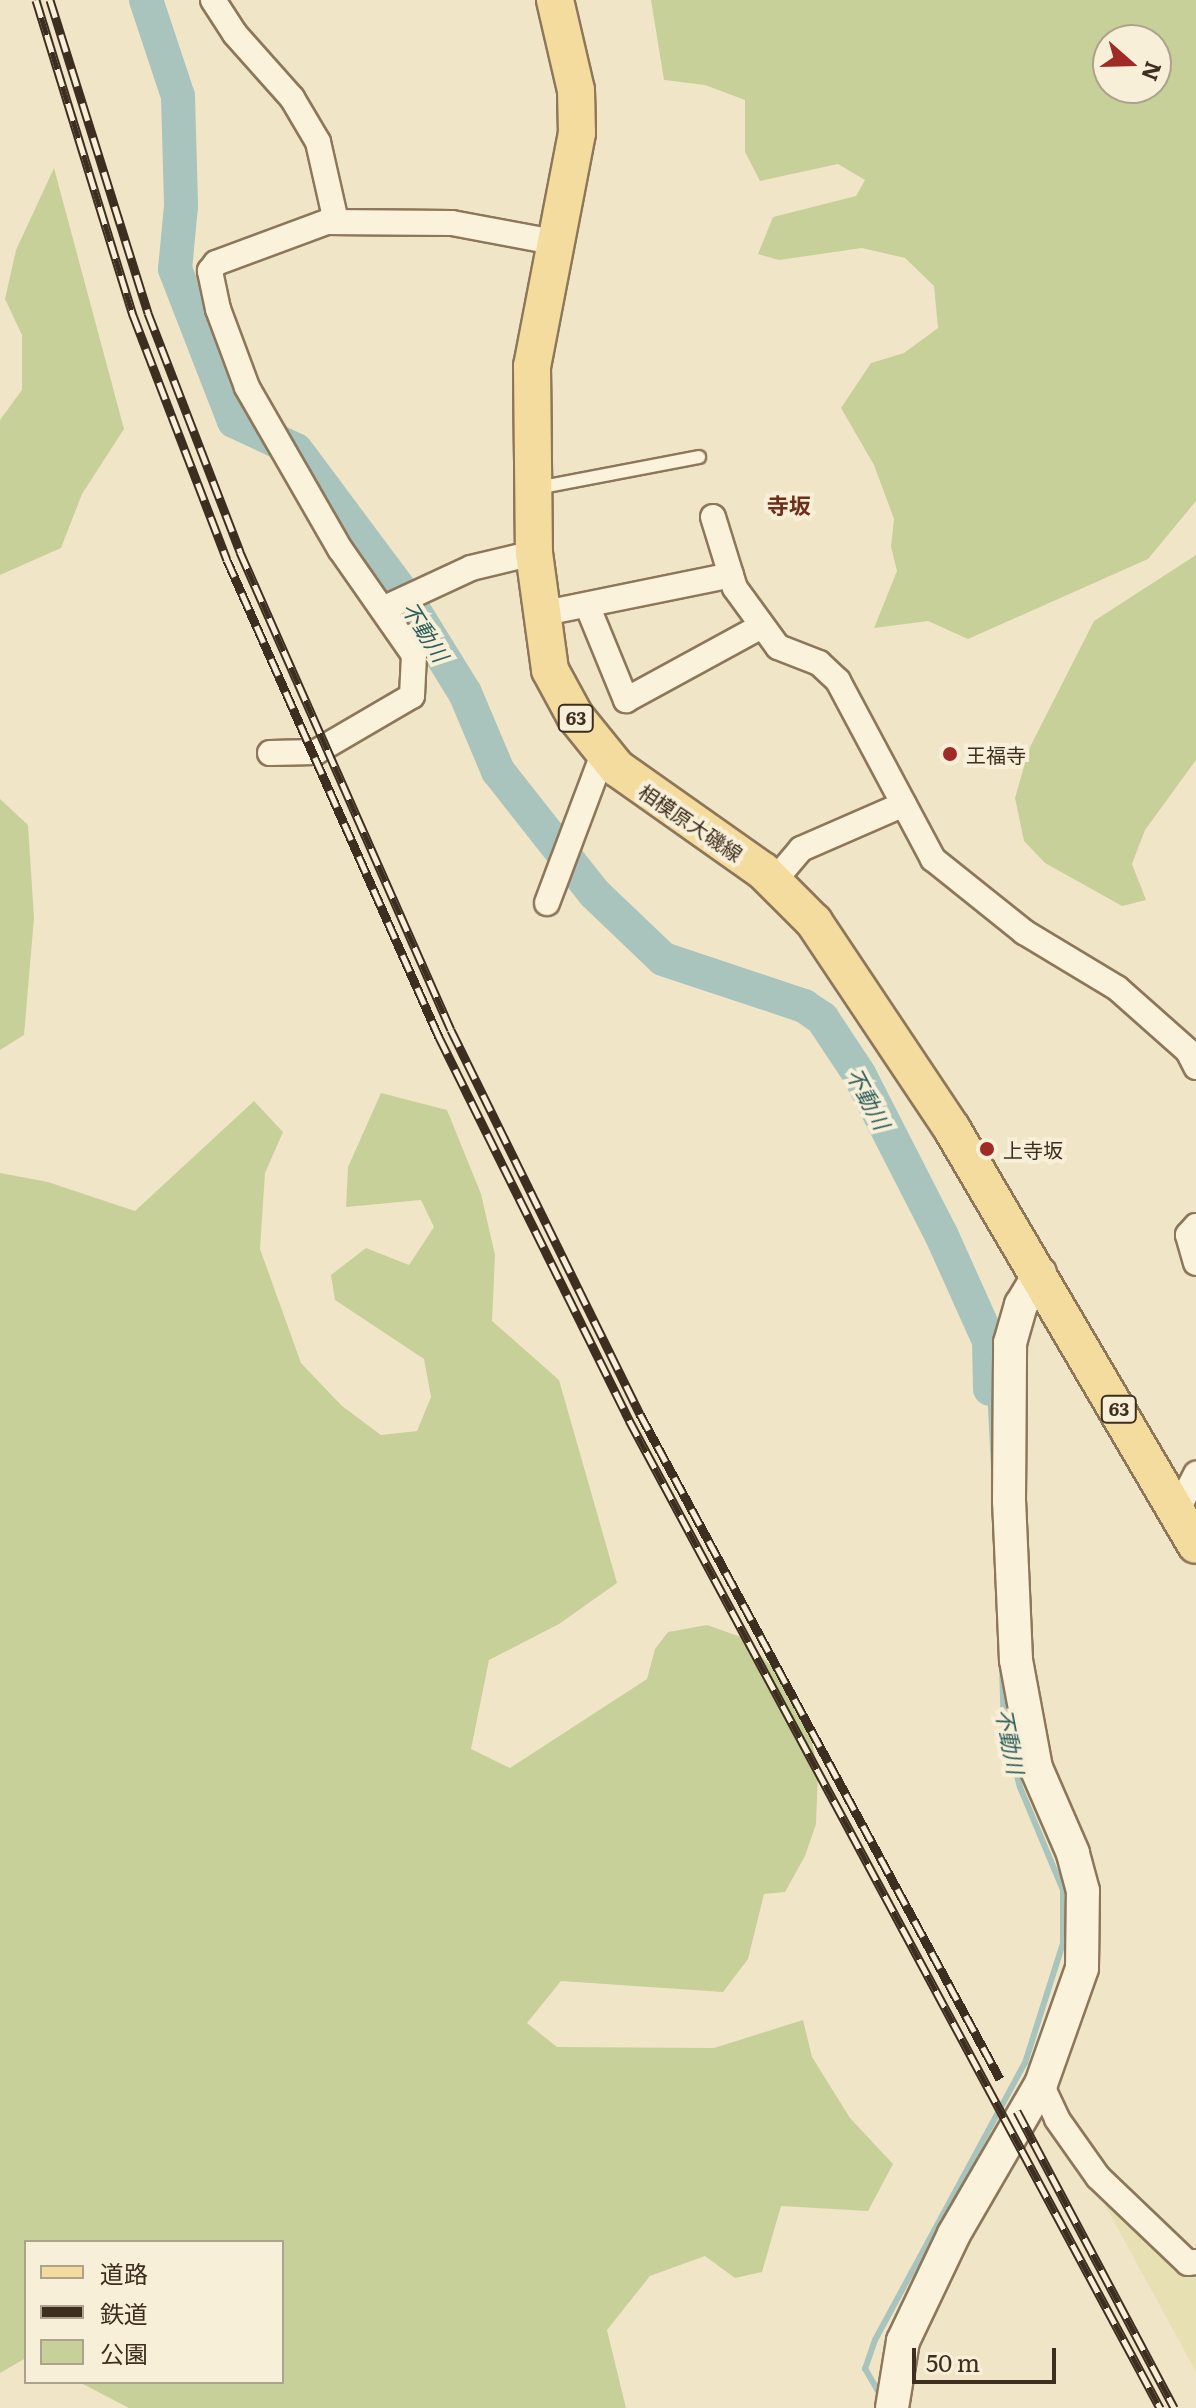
<!DOCTYPE html>
<meta charset="utf-8">
<style>
body{margin:0}
#map{position:relative;width:1196px;height:2408px;overflow:hidden;background:#f1e5c7;font-family:Literata,"Noto Sans JP",serif}
div>[style]{position:absolute}
.farmland>*{inset:0;background:#e7e0b3}
.green>*{inset:0;background:#c8d099}
.stream>*{height:6px;margin:-3px;padding:0 3px;transform-origin:3px;border-radius:3px;background:#a8c4bc}
.river>*{height:34px;margin:-17px;padding:0 17px;transform-origin:17px;border-radius:17px;background:#a8c4bc}
.roads{filter:drop-shadow(2px 0 #8d775b) drop-shadow(-2px 0 #8d775b) drop-shadow(0 2px #8d775b) drop-shadow(0 -2px #8d775b)}
.lane>*{height:12px;margin:-6px;padding:0 6px;transform-origin:6px;border-radius:6px;background:#faf2db}
.street>*{height:24px;margin:-12px;padding:0 12px;transform-origin:12px;border-radius:12px;background:#faf2db}
.secondary>*{height:32px;margin:-16px;padding:0 16px;transform-origin:16px;border-radius:16px;background:#faf2db}
.primary>*{height:36px;margin:-18px;padding:0 18px;transform-origin:18px;border-radius:18px;background:#f4db9e}
.rail>*{height:9px;margin-top:-4.5px;transform-origin:0;background:repeating-linear-gradient(90deg,#f7efd7 0 18px,#3d2e1f 0 36px);box-sizing:border-box;border-block:2px solid #3d2e1f}
.dots>*{width:22px;height:22px;translate:-50% -50%;box-sizing:border-box;border:4px solid #f7efd7;border-radius:50%}
span{translate:-50% -50%;white-space:nowrap;text-align:center;line-height:1.15;-webkit-text-stroke:8px #f7efd7;paint-order:stroke}
.shield-label span{padding:2px 6px;background:#f7efd7;border:2px solid;border-radius:6px;-webkit-text-stroke-width:0}
.shield-label{font-size:18px;color:#3d2e1f;font-weight:700}
.poi-label{font-size:20px;color:#3d2e1f}
.left{translate:0 -50%;text-align:left}
.street-label{font-size:20px;color:#3d2e1f}
.neighbourhood-label{font-size:22px;color:#6c2f1c;font-weight:700}
.water-label{font-size:22px;color:#2e5d5b;font-style:italic}
.legend{position:absolute;left:24px;top:2240px;width:260px;height:144px;box-sizing:border-box;background:#f7efd7;border:2px solid #ada28d;margin:0;padding:10px 14px;list-style:none;font-size:24px;color:#3d2e1f}
.legend li{display:flex;align-items:center;gap:16px;height:40px}
.legend b{width:40px;border:2px solid #ada28d}
.north{position:absolute;left:1092px;top:24px;width:80px;height:80px;box-sizing:border-box;background:#f7efd7;border:2px solid #ada28d;border-radius:50%;rotate:110deg;font-size:22px;font-weight:700;line-height:32px;text-align:center;color:#3d2e1f}
.north::after{content:'';display:block;margin:auto;width:28px;height:36px;background:#9f2a28;clip-path:polygon(50% 0,100% 100%,50% 72%,0 100%)}
.scale{position:absolute;left:912px;top:2348px;width:144px;height:36px;box-sizing:border-box;border:4px solid #3d2e1f;border-top:0;padding-left:10px;font-size:24px;line-height:28px;white-space:nowrap;color:#3d2e1f;-webkit-text-stroke:6px #f7efd7;paint-order:stroke}
</style>
<div id="map">
<div class="farmland">
<div style="clip-path:polygon(1115px 2194px,1196px 2274px,1196px 2372px,1105px 2205px)"></div>
</div>
<div class="green">
<div style="clip-path:polygon(evenodd,651px 0,1196px 0,1196px 501px,1148px 559px,968px 639px,928px 621px,874px 628px,897px 571px,891px 547px,894px 519px,874px 465px,841px 408px,871px 363px,904px 353px,938px 328px,934px 286px,905px 258px,862px 248px,779px 260px,758px 254px,773px 217px,856px 196px,865px 180px,838px 164px,760px 181px,745px 152px,745px 100px,705px 85px,664px 80px,651px 0,1156px 40px,1156px 88px,1108px 88px,1108px 40px,1156px 40px)"></div>
<div style="clip-path:polygon(54px 168px,124px 429px,82px 494px,61px 548px,0 575px,0 420px,22px 390px,22px 335px,5px 299px,16px 250px)"></div>
<div style="clip-path:polygon(1196px 555px,1196px 760px,1145px 830px,1132px 864px,1146px 900px,1122px 906px,1045px 863px,1024px 841px,1015px 798px,1029px 749px,1094px 621px)"></div>
<div style="clip-path:polygon(0 799px,28px 825px,34px 918px,24px 1035px,0 1050px)"></div>
<div style="clip-path:polygon(381px 1093px,447px 1110px,481px 1194px,495px 1255px,492px 1321px,559px 1380px,617px 1583px,559px 1624px,489px 1660px,471px 1749px,510px 1768px,647px 1679px,655px 1649px,668px 1632px,707px 1625px,741px 1637px,789px 1683px,806px 1715px,818px 1770px,816px 1824px,805px 1856px,785px 1892px,764px 1894px,748px 1959px,723px 1992px,561px 1981px,527px 2023px,557px 2047px,714px 2048px,803px 2020px,812px 2057px,850px 2118px,893px 2164px,868px 2211px,781px 2206px,762px 2272px,735px 2278px,705px 2256px,650px 2276px,607px 2330px,626px 2408px,129px 2408px,79px 2382px,282px 2382px,282px 2242px,26px 2242px,26px 2358px,0 2373px,0 1173px,48px 1182px,135px 1211px,254px 1101px,283px 1132px,265px 1173px,260px 1249px,301px 1363px,342px 1406px,381px 1435px,417px 1431px,431px 1397px,424px 1359px,335px 1300px,331px 1275px,366px 1248px,409px 1265px,434px 1227px,421px 1200px,346px 1207px,348px 1167px)"></div>
</div>
<div class="stream">
<div style="left:990px;top:1389px;width:79px;rotate:87.1deg"></div>
<div style="left:882px;top:2398px;width:34px;rotate:-120deg"></div>
<div style="left:865px;top:2369px;width:31px;rotate:-71deg"></div>
<div style="left:875px;top:2340px;width:315px;rotate:-61.6deg"></div>
<div style="left:1025px;top:2063px;width:126px;rotate:-72.4deg"></div>
<div style="left:1063px;top:1943px;width:53px;rotate:-90deg"></div>
<div style="left:1063px;top:1890px;width:112px;rotate:-112.7deg"></div>
<div style="left:1020px;top:1787px;width:60px;rotate:-105.4deg"></div>
<div style="left:1004px;top:1729px;width:62px;rotate:-91.8deg"></div>
</div>
<div class="river">
<div style="left:146px;top:0;width:101px;rotate:71.6deg"></div>
<div style="left:178px;top:96px;width:110px;rotate:88.4deg"></div>
<div style="left:181px;top:206px;width:63px;rotate:95.4deg"></div>
<div style="left:175px;top:269px;width:163px;rotate:68.8deg"></div>
<div style="left:234px;top:421px;width:68px;rotate:25.1deg"></div>
<div style="left:296px;top:450px;width:182px;rotate:53.3deg"></div>
<div style="left:405px;top:596px;width:114px;rotate:58.3deg"></div>
<div style="left:465px;top:693px;width:85px;rotate:67.1deg"></div>
<div style="left:498px;top:771px;width:155px;rotate:51.8deg"></div>
<div style="left:594px;top:893px;width:95px;rotate:43.7deg"></div>
<div style="left:663px;top:959px;width:149px;rotate:18.4deg"></div>
<div style="left:804px;top:1006px;width:22px;rotate:34deg"></div>
<div style="left:822px;top:1018px;width:67px;rotate:56.5deg"></div>
<div style="left:859px;top:1074px;width:180px;rotate:62.9deg"></div>
<div style="left:941px;top:1234px;width:117px;rotate:65.8deg"></div>
<div style="left:989px;top:1341px;width:48px;rotate:88.8deg"></div>
</div>
<div class="roads">
<div class="lane">
<div style="left:537px;top:488px;width:165px;rotate:-10.8deg"></div>
</div>
<div class="street">
<div style="left:213px;top:0;width:40px;rotate:57.1deg"></div>
<div style="left:235px;top:34px;width:86px;rotate:48.3deg"></div>
<div style="left:292px;top:98px;width:51px;rotate:59.4deg"></div>
<div style="left:318px;top:142px;width:81px;rotate:77.2deg"></div>
<div style="left:713px;top:517px;width:74px;rotate:72.8deg"></div>
<div style="left:735px;top:588px;width:73px;rotate:53.9deg"></div>
<div style="left:778px;top:647px;width:44px;rotate:21.3deg"></div>
<div style="left:819px;top:663px;width:26px;rotate:43deg"></div>
<div style="left:838px;top:681px;width:202px;rotate:61.9deg"></div>
<div style="left:933px;top:859px;width:117px;rotate:38.7deg"></div>
<div style="left:1024px;top:932px;width:109px;rotate:31.1deg"></div>
<div style="left:1117px;top:988px;width:95px;rotate:41.6deg"></div>
<div style="left:1188px;top:1051px;width:18px;rotate:63deg"></div>
<div style="left:587px;top:605px;width:103px;rotate:67.7deg"></div>
<div style="left:626px;top:700px;width:153px;rotate:-28.6deg"></div>
<div style="left:385px;top:608px;width:95px;rotate:-24.9deg"></div>
<div style="left:471px;top:568px;width:65px;rotate:-13.4deg"></div>
<div style="left:540px;top:614px;width:195px;rotate:-11.5deg"></div>
<div style="left:270px;top:753px;width:46px;rotate:-1.2deg"></div>
<div style="left:316px;top:752px;width:111px;rotate:-30.3deg"></div>
<div style="left:412px;top:696px;width:41px;rotate:-87.2deg"></div>
<div style="left:414px;top:655px;width:129px;rotate:-124.9deg"></div>
<div style="left:340px;top:549px;width:187px;rotate:-119.9deg"></div>
<div style="left:247px;top:387px;width:83px;rotate:-110.4deg"></div>
<div style="left:218px;top:309px;width:39px;rotate:-102deg"></div>
<div style="left:210px;top:271px;width:10px;rotate:-53deg"></div>
<div style="left:216px;top:263px;width:118px;rotate:-20.3deg"></div>
<div style="left:327px;top:222px;width:125px;rotate:0.5deg"></div>
<div style="left:452px;top:223px;width:104px;rotate:10.6deg"></div>
<div style="left:774px;top:881px;width:42px;rotate:-49.8deg"></div>
<div style="left:801px;top:849px;width:112px;rotate:-23.6deg"></div>
<div style="left:547px;top:903px;width:159px;rotate:-69.4deg"></div>
<div style="left:1196px;top:1226px;width:12px;rotate:132deg"></div>
<div style="left:1188px;top:1235px;width:29px;rotate:74deg"></div>
<div style="left:1177px;top:1511px;width:42px;rotate:-62.8deg"></div>
<div style="left:1041px;top:2084px;width:38px;rotate:65deg"></div>
<div style="left:1057px;top:2119px;width:71px;rotate:54.7deg"></div>
<div style="left:1098px;top:2177px;width:124px;rotate:43.7deg"></div>
<div style="left:1188px;top:2263px;width:8px;rotate:-7deg"></div>
</div>
<div class="secondary">
<div style="left:892px;top:2408px;width:68px;rotate:-80.7deg"></div>
<div style="left:903px;top:2341px;width:119px;rotate:-64.5deg"></div>
<div style="left:954px;top:2234px;width:173px;rotate:-59.9deg"></div>
<div style="left:1041px;top:2084px;width:123px;rotate:-70.5deg"></div>
<div style="left:1082px;top:1968px;width:77px;rotate:-89.3deg"></div>
<div style="left:1083px;top:1891px;width:39px;rotate:-105deg"></div>
<div style="left:1073px;top:1853px;width:93px;rotate:-113.5deg"></div>
<div style="left:1036px;top:1768px;width:110px;rotate:-100.5deg"></div>
<div style="left:1016px;top:1660px;width:159px;rotate:-92.5deg"></div>
<div style="left:1009px;top:1501px;width:158px;rotate:-89.6deg"></div>
<div style="left:1010px;top:1343px;width:40px;rotate:-74deg"></div>
<div style="left:1021px;top:1305px;width:37px;rotate:-59deg"></div>
</div>
<div class="primary">
<div style="left:555px;top:0;width:92px;rotate:76.9deg"></div>
<div style="left:576px;top:90px;width:43px;rotate:88.7deg"></div>
<div style="left:577px;top:133px;width:237px;rotate:100.9deg"></div>
<div style="left:532px;top:366px;width:187px;rotate:89.4deg"></div>
<div style="left:534px;top:553px;width:118px;rotate:82.2deg"></div>
<div style="left:550px;top:670px;width:52px;rotate:61.5deg"></div>
<div style="left:575px;top:716px;width:67px;rotate:51.1deg"></div>
<div style="left:617px;top:768px;width:179px;rotate:35.2deg"></div>
<div style="left:763px;top:871px;width:72px;rotate:45deg"></div>
<div style="left:814px;top:922px;width:249px;rotate:56.3deg"></div>
<div style="left:952px;top:1129px;width:482px;rotate:59.6deg"></div>
</div>
</div>
<div class="rail">
<div style="left:36px;top:0;width:330px;rotate:72.9deg"></div>
<div style="left:133px;top:315px;width:262px;rotate:69deg"></div>
<div style="left:227px;top:560px;width:522px;rotate:66.04deg"></div>
<div style="left:439px;top:1037px;width:428px;rotate:63.6deg"></div>
<div style="left:629px;top:1420px;width:1122px;rotate:61.74deg"></div>
<div style="left:50px;top:0;width:328px;rotate:72.6deg"></div>
<div style="left:148px;top:313px;width:256px;rotate:68.9deg"></div>
<div style="left:240px;top:552px;width:522px;rotate:66.18deg"></div>
<div style="left:451px;top:1030px;width:428px;rotate:63.8deg"></div>
<div style="left:640px;top:1414px;width:756px;rotate:61.57deg"></div>
<div style="left:1017px;top:2111px;width:336px;rotate:62.1deg"></div>
</div>
<div class="dots">
<div style="left:950px;top:754px;background:#9f2a28"></div>
<div style="left:987px;top:1149px;background:#9f2a28"></div>
</div>
<div class="shield-label">
<span style="left:576px;top:718px">63</span>
<span style="left:1119px;top:1409px">63</span>
</div>
<div class="poi-label">
<span class="left" style="left:966px;top:754px">王福寺</span>
<span class="left" style="left:1003px;top:1149px">上寺坂</span>
</div>
<div class="street-label">
<span style="left:691px;top:822px;rotate:34deg">相模原大磯線</span>
</div>
<div class="neighbourhood-label">
<span style="left:789px;top:505px">寺坂</span>
</div>
<div class="water-label">
<span style="left:426px;top:631px;rotate:58deg">不動川</span>
<span style="left:869px;top:1098px;rotate:62deg">不動川</span>
<span style="left:1011px;top:1741px;rotate:79deg">不動川</span>
</div>
<ul class="legend">
<li><b style="height:10px;background:#f4db9e"></b>道路</li>
<li><b style="height:10px;background:#3d2e1f"></b>鉄道</li>
<li><b style="height:22px;background:#c8d099"></b>公園</li>
</ul>
<div class="north">N</div>
<div class="scale">50 m</div>
</div>
